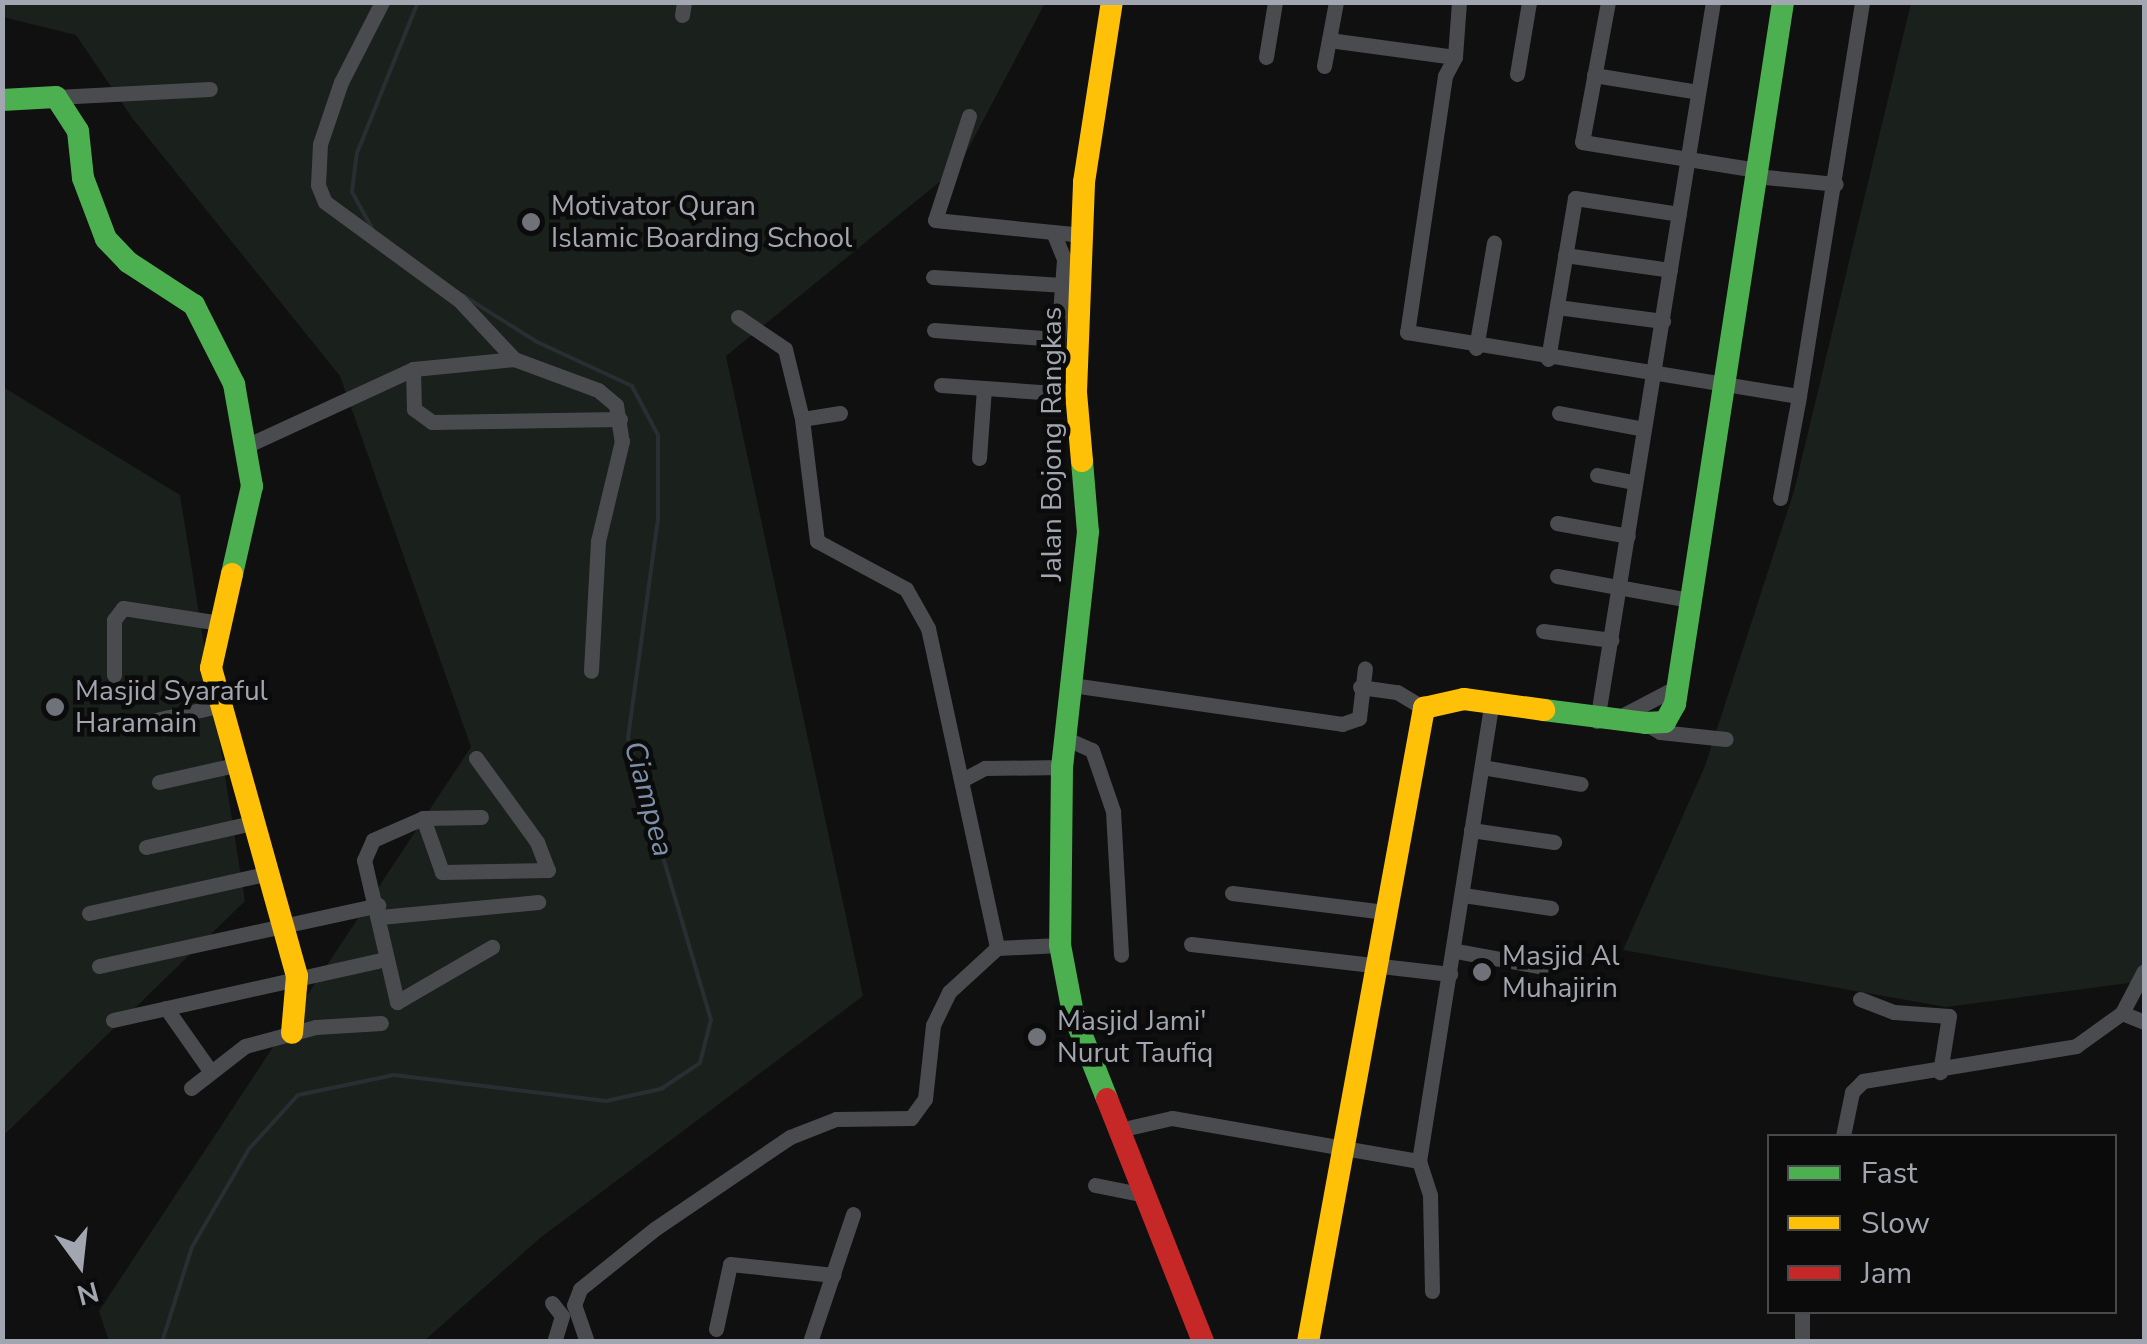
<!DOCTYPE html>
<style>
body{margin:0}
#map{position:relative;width:2147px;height:1344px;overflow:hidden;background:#101010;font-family:"Nunito Sans",sans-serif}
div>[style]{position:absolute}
.green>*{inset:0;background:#1a201b}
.stream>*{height:4px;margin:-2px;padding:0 2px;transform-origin:2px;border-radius:2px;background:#292e33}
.street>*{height:15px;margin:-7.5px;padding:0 7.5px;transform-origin:7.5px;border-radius:7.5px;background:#4a4b4f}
.fast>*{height:22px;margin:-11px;padding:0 11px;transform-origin:11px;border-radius:11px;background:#4caf50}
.slow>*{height:22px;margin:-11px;padding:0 11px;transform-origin:11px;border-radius:11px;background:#ffc107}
.jam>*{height:22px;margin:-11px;padding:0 11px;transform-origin:11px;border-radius:11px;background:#c62828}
.dots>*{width:28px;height:28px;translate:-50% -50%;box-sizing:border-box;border:5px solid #0b0b0b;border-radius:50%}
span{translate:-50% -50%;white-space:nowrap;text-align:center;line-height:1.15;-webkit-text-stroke:9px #0b0b0b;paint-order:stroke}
.poi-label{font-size:28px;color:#a2a6b0}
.left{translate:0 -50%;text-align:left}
.street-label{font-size:28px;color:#a2a6b0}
.water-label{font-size:30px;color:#7c91a8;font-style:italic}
.frame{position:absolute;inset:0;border:5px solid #a2a6b0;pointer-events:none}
.legend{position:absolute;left:1767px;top:1134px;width:350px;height:180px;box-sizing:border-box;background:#0b0b0b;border:2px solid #47494d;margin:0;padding:12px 18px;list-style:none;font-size:30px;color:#a2a6b0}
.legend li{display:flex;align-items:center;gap:20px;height:50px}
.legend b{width:50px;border:2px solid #47494d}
.north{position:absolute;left:30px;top:1214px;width:100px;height:100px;-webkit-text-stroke:8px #0b0b0b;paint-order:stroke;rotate:165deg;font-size:28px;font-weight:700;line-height:40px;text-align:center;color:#a2a6b0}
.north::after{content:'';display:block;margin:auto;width:35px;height:45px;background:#a2a6b0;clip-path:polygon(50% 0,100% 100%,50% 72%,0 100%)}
</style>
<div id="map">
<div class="green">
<div style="clip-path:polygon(3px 2px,1045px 3px,959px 166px,726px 356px,863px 996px,540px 1238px,424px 1341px,109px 1341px,99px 1311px,471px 747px,340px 376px,133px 119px,76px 35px,3px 17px)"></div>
<div style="clip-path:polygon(1911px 3px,2144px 3px,2144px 981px,1946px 1007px,1623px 950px,1705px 766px,1794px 491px)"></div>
<div style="clip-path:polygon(3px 387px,180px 495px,245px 901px,3px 1136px)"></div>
</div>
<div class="stream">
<div style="left:373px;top:230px;width:43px;rotate:-118.9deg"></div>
<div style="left:352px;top:192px;width:39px;rotate:-83deg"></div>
<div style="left:357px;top:153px;width:163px;rotate:-68deg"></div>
<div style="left:162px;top:1342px;width:100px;rotate:-72.5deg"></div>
<div style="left:192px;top:1247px;width:113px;rotate:-59.8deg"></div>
<div style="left:249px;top:1149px;width:73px;rotate:-47.8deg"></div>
<div style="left:298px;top:1095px;width:98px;rotate:-11.8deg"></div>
<div style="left:394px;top:1075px;width:214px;rotate:7deg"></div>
<div style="left:606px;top:1101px;width:56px;rotate:-12.3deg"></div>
<div style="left:661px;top:1089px;width:47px;rotate:-33.7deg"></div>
<div style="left:700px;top:1063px;width:44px;rotate:-75.7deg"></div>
<div style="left:711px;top:1020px;width:294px;rotate:-106.4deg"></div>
<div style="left:628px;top:738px;width:220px;rotate:-82.2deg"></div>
<div style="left:658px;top:520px;width:85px;rotate:-90deg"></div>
<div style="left:658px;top:435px;width:55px;rotate:-118deg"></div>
<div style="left:632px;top:386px;width:105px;rotate:-155.1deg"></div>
<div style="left:537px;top:342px;width:86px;rotate:-147.8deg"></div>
</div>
<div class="street">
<div style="left:382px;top:2px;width:90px;rotate:117.1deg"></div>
<div style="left:341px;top:82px;width:65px;rotate:108.7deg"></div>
<div style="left:320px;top:144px;width:41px;rotate:92.8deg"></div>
<div style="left:318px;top:185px;width:18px;rotate:68deg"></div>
<div style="left:325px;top:202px;width:166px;rotate:36.2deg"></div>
<div style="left:459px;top:300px;width:81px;rotate:47deg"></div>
<div style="left:514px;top:359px;width:90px;rotate:20.3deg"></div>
<div style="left:598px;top:390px;width:23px;rotate:40deg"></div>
<div style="left:616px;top:405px;width:36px;rotate:81deg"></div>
<div style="left:622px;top:441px;width:103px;rotate:103.5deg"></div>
<div style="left:598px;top:541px;width:130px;rotate:93.1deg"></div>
<div style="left:1459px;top:2px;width:55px;rotate:94.2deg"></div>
<div style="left:1455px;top:57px;width:21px;rotate:118deg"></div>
<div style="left:1445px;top:76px;width:259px;rotate:98.4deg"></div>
<div style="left:1407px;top:332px;width:397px;rotate:9.3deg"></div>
<div style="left:1799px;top:396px;width:399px;rotate:-80.9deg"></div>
<div style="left:1608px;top:2px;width:142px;rotate:100.5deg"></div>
<div style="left:1582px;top:142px;width:177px;rotate:9.1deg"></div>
<div style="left:682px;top:15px;width:13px;rotate:-81deg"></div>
<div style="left:1329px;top:40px;width:127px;rotate:7.7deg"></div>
<div style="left:1266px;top:57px;width:56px;rotate:-80.7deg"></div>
<div style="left:1324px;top:66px;width:65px;rotate:-79.4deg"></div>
<div style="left:1517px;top:74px;width:73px;rotate:-80.5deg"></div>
<div style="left:1594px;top:75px;width:105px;rotate:9.3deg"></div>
<div style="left:56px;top:97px;width:154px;rotate:-3deg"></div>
<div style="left:969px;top:116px;width:109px;rotate:108.1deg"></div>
<div style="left:935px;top:220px;width:149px;rotate:5.8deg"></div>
<div style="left:1755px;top:176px;width:81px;rotate:5.6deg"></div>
<div style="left:1565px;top:255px;width:106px;rotate:8.1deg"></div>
<div style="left:933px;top:277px;width:129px;rotate:3.5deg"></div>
<div style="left:1557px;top:307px;width:107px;rotate:7.5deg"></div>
<div style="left:738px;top:317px;width:57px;rotate:34.2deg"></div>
<div style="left:785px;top:349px;width:72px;rotate:76.3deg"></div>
<div style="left:934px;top:330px;width:124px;rotate:4.2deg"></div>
<div style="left:1476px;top:348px;width:107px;rotate:-80.3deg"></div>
<div style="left:514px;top:359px;width:101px;rotate:174.3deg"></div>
<div style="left:413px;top:369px;width:40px;rotate:88.6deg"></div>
<div style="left:414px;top:409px;width:22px;rotate:36deg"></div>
<div style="left:432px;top:422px;width:188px;rotate:-0.9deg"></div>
<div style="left:1548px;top:359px;width:163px;rotate:-80.5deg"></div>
<div style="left:1575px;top:198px;width:105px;rotate:8.7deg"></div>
<div style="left:941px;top:385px;width:113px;rotate:4deg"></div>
<div style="left:1054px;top:393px;width:134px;rotate:-85.7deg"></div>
<div style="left:1064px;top:259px;width:29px;rotate:-112deg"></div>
<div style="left:840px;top:413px;width:38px;rotate:171deg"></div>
<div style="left:802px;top:419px;width:123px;rotate:83deg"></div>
<div style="left:817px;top:541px;width:101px;rotate:28.3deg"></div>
<div style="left:906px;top:589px;width:45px;rotate:60.6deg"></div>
<div style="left:928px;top:628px;width:327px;rotate:77.8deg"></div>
<div style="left:1559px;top:413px;width:86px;rotate:10.7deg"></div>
<div style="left:250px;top:444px;width:179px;rotate:-24.7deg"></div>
<div style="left:979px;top:458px;width:70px;rotate:-85.9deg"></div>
<div style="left:1597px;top:475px;width:38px;rotate:11deg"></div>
<div style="left:1780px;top:498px;width:104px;rotate:-79.4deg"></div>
<div style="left:1557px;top:523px;width:72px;rotate:10.4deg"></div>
<div style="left:1557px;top:576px;width:134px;rotate:10.3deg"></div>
<div style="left:1543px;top:631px;width:69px;rotate:7.5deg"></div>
<div style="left:114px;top:675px;width:55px;rotate:-90deg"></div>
<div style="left:114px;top:620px;width:15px;rotate:-53deg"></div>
<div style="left:123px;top:608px;width:98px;rotate:8.8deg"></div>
<div style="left:1072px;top:685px;width:273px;rotate:8.2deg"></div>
<div style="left:1342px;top:724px;width:18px;rotate:-19deg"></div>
<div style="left:1359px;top:718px;width:50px;rotate:-83.2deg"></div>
<div style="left:1360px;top:687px;width:37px;rotate:8deg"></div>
<div style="left:1397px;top:692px;width:31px;rotate:31deg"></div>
<div style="left:1616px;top:719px;width:69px;rotate:-27.7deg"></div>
<div style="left:151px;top:721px;width:69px;rotate:-12.6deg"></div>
<div style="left:1597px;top:721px;width:728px;rotate:-80.84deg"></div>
<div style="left:1648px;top:725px;width:14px;rotate:30deg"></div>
<div style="left:1660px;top:732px;width:66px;rotate:6.1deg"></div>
<div style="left:1067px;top:739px;width:27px;rotate:24deg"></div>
<div style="left:1092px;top:750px;width:65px;rotate:71deg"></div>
<div style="left:1113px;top:811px;width:144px;rotate:86.8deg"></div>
<div style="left:476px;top:758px;width:104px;rotate:54deg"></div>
<div style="left:537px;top:842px;width:30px;rotate:69deg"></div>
<div style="left:548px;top:870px;width:106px;rotate:178.9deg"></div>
<div style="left:442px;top:872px;width:57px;rotate:-109.4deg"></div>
<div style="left:423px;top:818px;width:55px;rotate:156.3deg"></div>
<div style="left:373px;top:840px;width:22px;rotate:114deg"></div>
<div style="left:364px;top:860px;width:146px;rotate:76.9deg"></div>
<div style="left:397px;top:1002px;width:110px;rotate:-30.1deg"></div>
<div style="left:1482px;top:767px;width:100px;rotate:9.7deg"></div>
<div style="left:964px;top:779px;width:24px;rotate:-28deg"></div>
<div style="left:985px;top:768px;width:77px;rotate:-0.7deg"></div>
<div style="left:159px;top:782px;width:78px;rotate:-12.6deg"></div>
<div style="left:423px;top:818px;width:58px;rotate:-1deg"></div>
<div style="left:1471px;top:830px;width:84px;rotate:8.2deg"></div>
<div style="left:146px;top:847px;width:109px;rotate:-12.8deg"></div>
<div style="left:1232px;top:893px;width:154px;rotate:7.1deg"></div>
<div style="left:1463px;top:895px;width:89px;rotate:8.4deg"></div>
<div style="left:89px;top:913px;width:184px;rotate:-12.5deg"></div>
<div style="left:380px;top:917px;width:159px;rotate:-5.4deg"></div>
<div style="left:1191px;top:944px;width:261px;rotate:6.6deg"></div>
<div style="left:1456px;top:951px;width:89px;rotate:10.3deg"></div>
<div style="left:99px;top:966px;width:286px;rotate:-12.3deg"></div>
<div style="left:1860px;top:999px;width:36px;rotate:21deg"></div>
<div style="left:1894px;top:1012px;width:55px;rotate:4.2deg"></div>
<div style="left:1949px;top:1016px;width:57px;rotate:99.1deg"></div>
<div style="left:166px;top:1008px;width:78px;rotate:54.9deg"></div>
<div style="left:2122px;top:1013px;width:24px;rotate:22deg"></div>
<div style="left:113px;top:1020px;width:271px;rotate:-12.6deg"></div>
<div style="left:191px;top:1088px;width:68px;rotate:-37.9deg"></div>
<div style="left:245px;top:1046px;width:73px;rotate:-15deg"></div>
<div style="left:316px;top:1027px;width:65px;rotate:-3.5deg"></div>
<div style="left:1119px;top:1130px;width:54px;rotate:-12.8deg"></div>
<div style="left:1172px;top:1118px;width:251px;rotate:9.9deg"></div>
<div style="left:1419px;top:1161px;width:463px;rotate:-81deg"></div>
<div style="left:1843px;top:1136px;width:45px;rotate:-78.4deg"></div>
<div style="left:1852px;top:1092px;width:16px;rotate:-45deg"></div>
<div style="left:1863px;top:1081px;width:216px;rotate:-9.3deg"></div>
<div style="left:2076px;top:1046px;width:57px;rotate:-35.7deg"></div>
<div style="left:2122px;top:1013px;width:47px;rotate:-62.4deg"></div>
<div style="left:1419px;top:1161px;width:36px;rotate:72deg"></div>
<div style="left:1430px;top:1195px;width:96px;rotate:88.8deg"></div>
<div style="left:1095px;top:1185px;width:51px;rotate:11.3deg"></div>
<div style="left:552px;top:1303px;width:16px;rotate:52deg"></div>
<div style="left:562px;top:1316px;width:27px;rotate:107deg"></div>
<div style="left:716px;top:1329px;width:66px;rotate:-77.8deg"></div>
<div style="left:730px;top:1264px;width:104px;rotate:6.1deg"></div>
<div style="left:587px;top:1342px;width:39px;rotate:-109deg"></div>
<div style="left:574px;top:1305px;width:17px;rotate:-69deg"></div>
<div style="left:580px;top:1289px;width:97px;rotate:-38.8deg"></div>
<div style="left:656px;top:1228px;width:162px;rotate:-34.2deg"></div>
<div style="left:790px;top:1137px;width:49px;rotate:-21.4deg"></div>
<div style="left:836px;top:1119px;width:75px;rotate:-0.8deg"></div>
<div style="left:911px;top:1118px;width:24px;rotate:-54deg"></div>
<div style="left:925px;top:1099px;width:74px;rotate:-83.8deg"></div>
<div style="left:933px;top:1025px;width:37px;rotate:-64deg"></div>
<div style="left:949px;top:992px;width:65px;rotate:-42.5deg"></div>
<div style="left:997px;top:948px;width:63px;rotate:-2.7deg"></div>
<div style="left:810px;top:1342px;width:135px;rotate:-71.4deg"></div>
<div style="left:1802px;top:1342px;width:30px;rotate:-90deg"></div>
</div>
<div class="fast">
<div style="left:2px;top:100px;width:54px;rotate:-3.2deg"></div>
<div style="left:56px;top:97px;width:40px;rotate:57.1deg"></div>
<div style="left:78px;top:131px;width:47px;rotate:83.9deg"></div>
<div style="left:83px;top:178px;width:65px;rotate:69.3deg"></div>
<div style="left:106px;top:239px;width:32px;rotate:46deg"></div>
<div style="left:128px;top:262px;width:79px;rotate:33.1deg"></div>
<div style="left:194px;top:305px;width:89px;rotate:63.1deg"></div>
<div style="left:234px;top:384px;width:104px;rotate:80deg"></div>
<div style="left:252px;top:486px;width:90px;rotate:102.8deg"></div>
<div style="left:1082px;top:461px;width:71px;rotate:85.2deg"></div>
<div style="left:1088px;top:532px;width:236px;rotate:96.3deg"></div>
<div style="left:1062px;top:767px;width:178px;rotate:90.6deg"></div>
<div style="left:1060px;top:945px;width:69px;rotate:79.2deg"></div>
<div style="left:1073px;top:1013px;width:92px;rotate:68.4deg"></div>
<div style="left:1544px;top:710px;width:102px;rotate:7.3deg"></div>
<div style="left:1645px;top:723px;width:20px;rotate:-3deg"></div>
<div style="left:1665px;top:722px;width:21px;rotate:-61deg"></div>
<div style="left:1675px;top:704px;width:710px;rotate:-81.25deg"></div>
</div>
<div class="slow">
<div style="left:1082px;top:461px;width:69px;rotate:-95deg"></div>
<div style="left:1076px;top:392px;width:210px;rotate:-87.8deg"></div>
<div style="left:1084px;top:182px;width:182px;rotate:-81.2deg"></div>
<div style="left:232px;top:574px;width:96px;rotate:102.6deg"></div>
<div style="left:211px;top:668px;width:320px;rotate:74.4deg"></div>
<div style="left:297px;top:976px;width:57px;rotate:95deg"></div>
<div style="left:1308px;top:1342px;width:645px;rotate:-79.63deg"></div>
<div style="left:1424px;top:708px;width:41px;rotate:-12.7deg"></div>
<div style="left:1464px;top:699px;width:81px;rotate:7.8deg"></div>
</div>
<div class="jam">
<div style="left:1107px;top:1099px;width:261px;rotate:68.4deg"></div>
</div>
<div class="dots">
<div style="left:531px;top:222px;background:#6f7278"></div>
<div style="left:55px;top:707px;background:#6f7278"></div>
<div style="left:1482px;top:972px;background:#6f7278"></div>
<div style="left:1037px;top:1037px;background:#6f7278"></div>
</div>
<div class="poi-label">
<span class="left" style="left:551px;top:222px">Motivator Quran<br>Islamic Boarding School</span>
<span class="left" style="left:75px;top:707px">Masjid Syaraful<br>Haramain</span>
<span class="left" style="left:1502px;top:972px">Masjid Al<br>Muhajirin</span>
<span class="left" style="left:1057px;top:1037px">Masjid Jami'<br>Nurut Taufiq</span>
</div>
<div class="street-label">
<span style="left:1052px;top:444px;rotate:-90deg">Jalan Bojong Rangkas</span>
</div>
<div class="water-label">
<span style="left:648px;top:799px;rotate:75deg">Ciampea</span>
</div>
<div class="frame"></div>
<ul class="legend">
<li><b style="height:12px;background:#4caf50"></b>Fast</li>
<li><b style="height:12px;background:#ffc107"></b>Slow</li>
<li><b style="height:12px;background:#c62828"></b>Jam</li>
</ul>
<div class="north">N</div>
</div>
